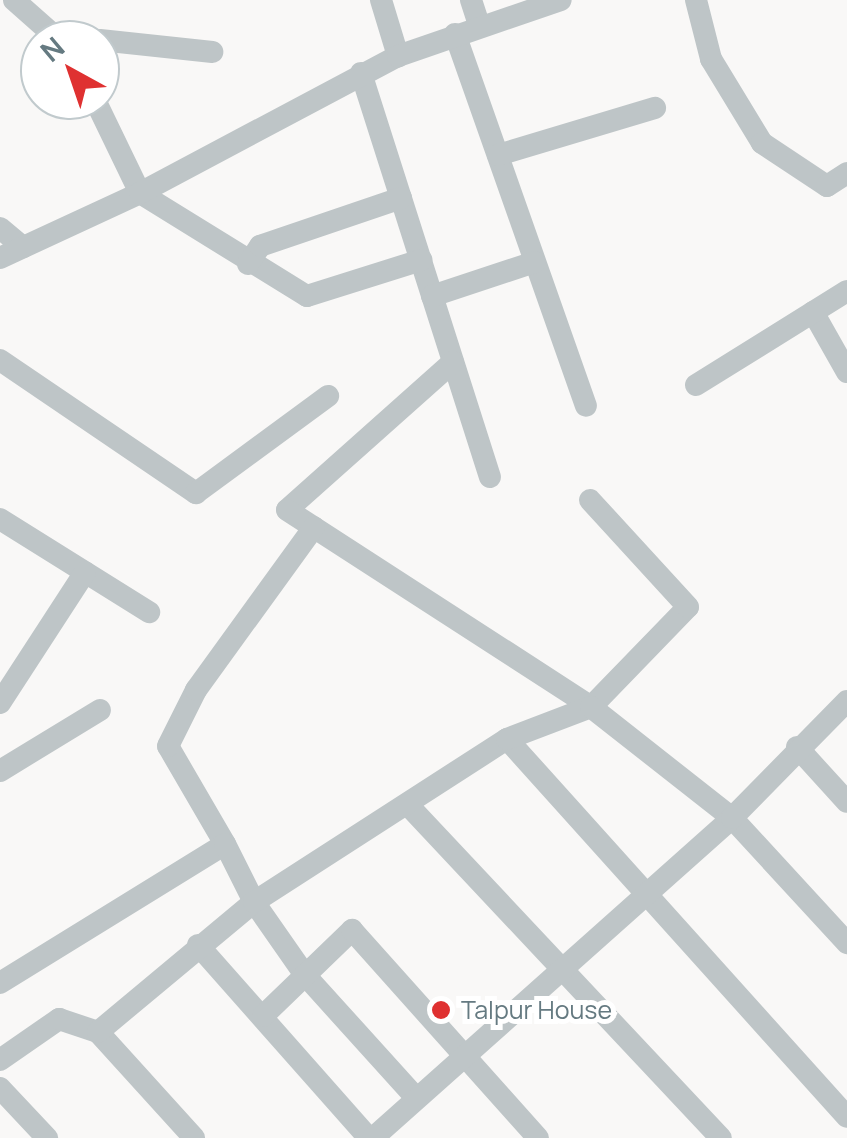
<!DOCTYPE html>
<style>
body{margin:0}
#map{position:relative;width:847px;height:1138px;overflow:hidden;background:#f9f8f7;font-family:Manrope,sans-serif}
div>[style]{position:absolute}
.street>*{height:22px;margin:-11px;padding:0 11px;transform-origin:11px;border-radius:11px;background:#bec5c7}
.dots>*{width:28px;height:28px;translate:-50% -50%;box-sizing:border-box;border:5px solid #fff;border-radius:50%}
span{translate:-50% -50%;white-space:nowrap;text-align:center;line-height:1.15;-webkit-text-stroke:10px #fff;paint-order:stroke}
.poi-label{font-size:25px;color:#657a81}
.left{translate:0 -50%;text-align:left}
.north{position:absolute;left:20px;top:20px;width:100px;height:100px;box-sizing:border-box;background:#fff;border:2px solid #c1cacd;border-radius:50%;rotate:320deg;font-size:28px;font-weight:700;line-height:40px;text-align:center;color:#657a81}
.north::after{content:'';display:block;margin:auto;width:35px;height:45px;background:#df3131;clip-path:polygon(50% 0,100% 100%,50% 72%,0 100%)}
</style>
<div id="map">
<div class="street">
<div style="left:14px;top:0;width:60px;rotate:41.6deg"></div>
<div style="left:381px;top:0;width:59px;rotate:73.1deg"></div>
<div style="left:471px;top:0;width:26px;rotate:72deg"></div>
<div style="left:696px;top:0;width:61px;rotate:75.7deg"></div>
<div style="left:711px;top:59px;width:98px;rotate:58.7deg"></div>
<div style="left:762px;top:143px;width:78px;rotate:33.5deg"></div>
<div style="left:827px;top:186px;width:24px;rotate:-33deg"></div>
<div style="left:455px;top:34px;width:394px;rotate:70.6deg"></div>
<div style="left:100px;top:40px;width:113px;rotate:6.1deg"></div>
<div style="left:361px;top:73px;width:424px;rotate:72.3deg"></div>
<div style="left:95px;top:100px;width:103px;rotate:64.2deg"></div>
<div style="left:140px;top:193px;width:196px;rotate:31.7deg"></div>
<div style="left:307px;top:296px;width:120px;rotate:-17.5deg"></div>
<div style="left:498px;top:155px;width:164px;rotate:-16.7deg"></div>
<div style="left:0;top:228px;width:30px;rotate:40deg"></div>
<div style="left:0;top:258px;width:154px;rotate:-24.9deg"></div>
<div style="left:140px;top:193px;width:292px;rotate:-28deg"></div>
<div style="left:398px;top:56px;width:172px;rotate:-19deg"></div>
<div style="left:248px;top:264px;width:22px;rotate:-56deg"></div>
<div style="left:260px;top:246px;width:149px;rotate:-18.8deg"></div>
<div style="left:432px;top:296px;width:108px;rotate:-18.3deg"></div>
<div style="left:813px;top:312px;width:69px;rotate:60.5deg"></div>
<div style="left:0;top:360px;width:237px;rotate:34.2deg"></div>
<div style="left:196px;top:493px;width:164px;rotate:-36.3deg"></div>
<div style="left:453px;top:362px;width:222px;rotate:138.3deg"></div>
<div style="left:287px;top:510px;width:362px;rotate:32.9deg"></div>
<div style="left:591px;top:707px;width:139px;rotate:-45.9deg"></div>
<div style="left:688px;top:607px;width:145px;rotate:-132.5deg"></div>
<div style="left:696px;top:385px;width:178px;rotate:-31.9deg"></div>
<div style="left:0;top:519px;width:176px;rotate:32deg"></div>
<div style="left:0;top:703px;width:156px;rotate:-57deg"></div>
<div style="left:507px;top:739px;width:508px;rotate:48.03deg"></div>
<div style="left:797px;top:747px;width:74px;rotate:47.7deg"></div>
<div style="left:0;top:771px;width:117px;rotate:-31.4deg"></div>
<div style="left:408px;top:805px;width:457px;rotate:46.8deg"></div>
<div style="left:225px;top:844px;width:113px;rotate:-120.2deg"></div>
<div style="left:168px;top:746px;width:63px;rotate:-63.4deg"></div>
<div style="left:196px;top:690px;width:201px;rotate:-54.1deg"></div>
<div style="left:198px;top:945px;width:258px;rotate:48.5deg"></div>
<div style="left:0;top:983px;width:264px;rotate:-31.7deg"></div>
<div style="left:225px;top:844px;width:65px;rotate:63.4deg"></div>
<div style="left:254px;top:902px;width:89px;rotate:55.1deg"></div>
<div style="left:305px;top:975px;width:166px;rotate:47.9deg"></div>
<div style="left:263px;top:1016px;width:124px;rotate:-44deg"></div>
<div style="left:352px;top:930px;width:279px;rotate:48.2deg"></div>
<div style="left:98px;top:1032px;width:143px;rotate:47.8deg"></div>
<div style="left:0;top:1060px;width:72px;rotate:-34.8deg"></div>
<div style="left:59px;top:1019px;width:41px;rotate:18.4deg"></div>
<div style="left:98px;top:1032px;width:203px;rotate:-39.8deg"></div>
<div style="left:254px;top:902px;width:301px;rotate:-32.8deg"></div>
<div style="left:507px;top:739px;width:90px;rotate:-20.9deg"></div>
<div style="left:591px;top:707px;width:179px;rotate:38.2deg"></div>
<div style="left:732px;top:818px;width:170px;rotate:47.4deg"></div>
<div style="left:0;top:1088px;width:69px;rotate:46.8deg"></div>
<div style="left:373px;top:1138px;width:481px;rotate:-41.7deg"></div>
<div style="left:732px;top:818px;width:164px;rotate:-45.5deg"></div>
</div>
<div class="dots">
<div style="left:441px;top:1010px;background:#df3131"></div>
</div>
<div class="poi-label">
<span class="left" style="left:461px;top:1010px">Talpur House</span>
</div>
<div class="north">N</div>
</div>
